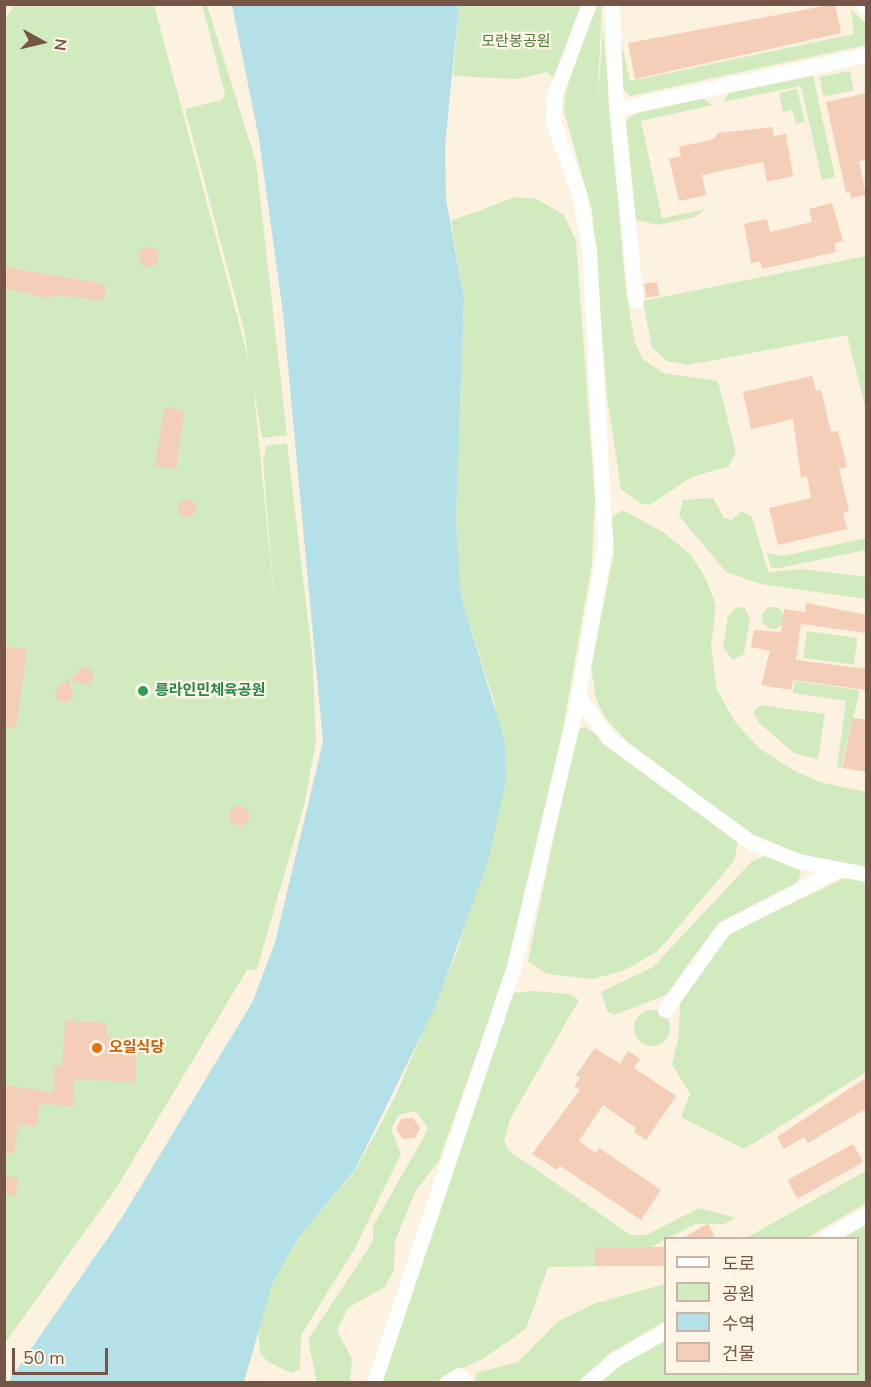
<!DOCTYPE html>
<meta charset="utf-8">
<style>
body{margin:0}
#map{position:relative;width:871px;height:1387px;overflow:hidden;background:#fdf2e0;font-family:"Nunito Sans","Noto Sans KR",sans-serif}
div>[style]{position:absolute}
.green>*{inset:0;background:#d1ebbe;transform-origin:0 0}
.round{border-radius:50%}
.water>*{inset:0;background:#b4e1e8}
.building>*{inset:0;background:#f4ceb6;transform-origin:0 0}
.street>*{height:15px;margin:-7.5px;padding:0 7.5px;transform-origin:7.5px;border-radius:7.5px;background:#fff}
.dots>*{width:16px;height:16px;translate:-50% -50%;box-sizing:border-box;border:3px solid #fff5e7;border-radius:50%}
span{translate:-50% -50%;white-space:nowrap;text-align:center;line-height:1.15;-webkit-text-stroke:4.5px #fff5e7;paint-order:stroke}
.park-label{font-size:15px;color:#517c3d}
.leisure-label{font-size:15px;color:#27864d;font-weight:700}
.left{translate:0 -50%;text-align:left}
.food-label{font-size:15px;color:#c56008;font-weight:700}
.frame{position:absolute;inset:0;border:6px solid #755646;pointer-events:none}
.legend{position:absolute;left:664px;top:1237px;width:195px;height:138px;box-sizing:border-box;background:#fff5e7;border:2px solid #c8b5a7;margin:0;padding:8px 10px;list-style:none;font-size:18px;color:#755646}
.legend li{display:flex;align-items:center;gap:12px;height:30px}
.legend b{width:30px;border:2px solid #c8b5a7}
.north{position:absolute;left:12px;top:12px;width:60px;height:60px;-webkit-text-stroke:4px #fff5e7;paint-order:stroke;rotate:98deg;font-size:16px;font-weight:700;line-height:24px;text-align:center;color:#755646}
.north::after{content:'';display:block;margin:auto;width:21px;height:27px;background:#755646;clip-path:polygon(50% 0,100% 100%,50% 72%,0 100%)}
.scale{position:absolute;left:12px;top:1348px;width:96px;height:27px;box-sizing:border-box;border:3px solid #755646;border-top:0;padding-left:8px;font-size:18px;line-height:21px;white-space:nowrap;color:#755646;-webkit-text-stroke:4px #fff5e7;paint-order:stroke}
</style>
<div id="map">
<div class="green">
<div style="clip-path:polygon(15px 5px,154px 5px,252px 372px,275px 606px,263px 461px,266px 446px,287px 443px,312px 654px,316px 741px,304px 806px,257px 969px,247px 970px,117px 1187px,5px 1343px,5px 19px)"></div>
<div style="clip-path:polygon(202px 5px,207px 5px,256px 162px,287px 435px,262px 438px,244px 330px,185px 109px,222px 100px,225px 94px)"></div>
<div style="clip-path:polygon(459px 5px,585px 5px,554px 78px,547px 72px,517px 79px,453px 76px)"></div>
<div style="clip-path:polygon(595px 5px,602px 5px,597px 110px,603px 28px,626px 291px,635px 343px,643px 359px,663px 373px,718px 381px,736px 452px,729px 466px,692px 477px,650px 505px,639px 503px,621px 489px,607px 397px,592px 210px,564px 112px,565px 93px)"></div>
<div style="clip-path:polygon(851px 10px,866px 23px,866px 45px,630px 96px,623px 89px,620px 36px,630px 81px,854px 34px)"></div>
<div style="left:850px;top:71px;width:20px;height:31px;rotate:79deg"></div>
<div style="clip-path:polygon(813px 76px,835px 177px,822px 180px,801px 86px,723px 102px,729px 93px)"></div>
<div style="clip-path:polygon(797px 89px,805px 122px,796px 124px,792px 110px,783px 112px,779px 93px)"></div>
<div style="clip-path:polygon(702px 98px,713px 105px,641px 121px,662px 218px,706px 209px,695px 217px,658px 225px,636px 220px,626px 120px,637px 113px)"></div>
<div style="clip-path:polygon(515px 197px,537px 199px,564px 215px,576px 241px,595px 499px,592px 564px,563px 729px,507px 969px,439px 1161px,415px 1192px,395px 1241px,394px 1270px,385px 1287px,348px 1308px,337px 1331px,352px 1358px,350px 1382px,317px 1382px,308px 1340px,373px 1241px,373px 1226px,423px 1138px,428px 1127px,415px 1111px,399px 1115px,391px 1129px,401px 1154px,355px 1248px,301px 1335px,300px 1369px,291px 1373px,267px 1361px,260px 1353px,258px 1327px,272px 1285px,298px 1238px,355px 1171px,394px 1099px,457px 952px,506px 781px,494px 701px,461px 596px,456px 521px,464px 298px,451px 221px)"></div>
<div style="clip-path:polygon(866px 256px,866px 410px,847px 335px,688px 365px,667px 361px,652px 348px,643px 301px)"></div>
<div style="clip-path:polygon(713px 498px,724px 518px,732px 520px,741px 511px,752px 517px,768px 572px,803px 569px,866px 577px,866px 599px,761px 584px,726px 572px,679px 516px,683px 500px)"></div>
<div style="clip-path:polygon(623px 510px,663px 532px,690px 554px,704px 575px,716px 605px,711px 647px,717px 690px,736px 723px,760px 749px,793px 770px,820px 782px,866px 792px,866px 868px,798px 854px,752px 834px,629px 743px,605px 718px,596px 699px,591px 666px,614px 553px,612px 517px)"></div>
<div style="clip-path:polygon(866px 538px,866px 550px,779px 568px,771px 568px,767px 553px,783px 556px)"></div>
<div style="clip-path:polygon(736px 607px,745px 608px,750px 619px,744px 654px,733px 660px,723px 647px,728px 616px)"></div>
<div class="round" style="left:762px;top:607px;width:22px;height:22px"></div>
<div style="left:807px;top:631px;width:51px;height:27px;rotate:8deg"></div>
<div style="clip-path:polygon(794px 681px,860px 690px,841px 768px,837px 767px,846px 701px,793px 693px)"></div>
<div style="clip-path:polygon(760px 705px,825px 714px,818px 759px,794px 753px,759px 723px,753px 712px)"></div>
<div style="clip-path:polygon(586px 727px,738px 843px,734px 861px,658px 951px,625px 970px,593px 979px,547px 974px,528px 961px,565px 782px,579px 729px)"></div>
<div style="clip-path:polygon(765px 856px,797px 868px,801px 872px,797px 885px,715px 928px,666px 995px,614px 1015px,607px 1011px,601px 992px,653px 967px,752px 861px)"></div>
<div style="clip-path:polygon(845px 878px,866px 882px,866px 1072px,744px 1149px,681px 1117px,690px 1094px,672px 1064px,679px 1035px,680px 1000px,727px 934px)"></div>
<div style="clip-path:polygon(534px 991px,569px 994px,579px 1000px,510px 1119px,504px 1142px,509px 1151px,631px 1235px,646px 1235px,699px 1208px,736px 1218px,724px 1224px,696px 1224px,613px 1266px,548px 1267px,526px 1329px,484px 1358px,435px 1382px,380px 1382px,509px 1002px,513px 993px)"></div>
<div class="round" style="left:634px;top:1010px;width:36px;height:36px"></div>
<div style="clip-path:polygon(866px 1171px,866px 1203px,807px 1238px,746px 1238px)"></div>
<div style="clip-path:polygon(866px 1221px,866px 1382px,600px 1382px,620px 1363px,665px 1337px,666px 1374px,858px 1374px,858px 1238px,837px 1238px)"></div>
<div style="clip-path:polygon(665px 1284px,665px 1321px,609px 1354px,579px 1382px,475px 1382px,476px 1373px,518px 1362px,557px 1322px,596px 1303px)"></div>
</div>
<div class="water">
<div style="clip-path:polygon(232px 5px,459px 5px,445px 146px,446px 199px,464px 298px,456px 521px,461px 596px,505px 742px,506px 781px,488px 861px,436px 1005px,355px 1170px,298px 1238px,272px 1285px,244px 1382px,8px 1382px,121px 1219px,253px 1001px,275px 942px,323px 742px,283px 313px,259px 139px)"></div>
</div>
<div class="building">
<div style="clip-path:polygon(835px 4px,841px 33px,635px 79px,628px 43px)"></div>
<div style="clip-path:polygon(867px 93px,867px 160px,859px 161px,866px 195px,851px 198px,850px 192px,846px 193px,826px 102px)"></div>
<div style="clip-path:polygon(772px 127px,774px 136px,786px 134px,793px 176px,767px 182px,763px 162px,702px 175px,706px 195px,679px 201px,669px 159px,681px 156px,679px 147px,714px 139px,718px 133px)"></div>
<div style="clip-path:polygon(832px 203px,843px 241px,834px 243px,836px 252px,762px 269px,760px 261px,751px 263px,744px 224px,767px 219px,770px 232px,812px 222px,809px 209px)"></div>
<div class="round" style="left:139px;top:247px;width:20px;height:20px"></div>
<div style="clip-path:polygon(4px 267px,99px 283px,106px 286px,104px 300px,52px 295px,52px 299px,4px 288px)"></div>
<div style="left:657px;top:282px;width:14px;height:13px;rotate:82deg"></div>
<div style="clip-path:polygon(812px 376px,816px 391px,821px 390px,831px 432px,838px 431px,847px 467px,839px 469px,849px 511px,843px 513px,847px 529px,778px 545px,769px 508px,811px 498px,807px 476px,801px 478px,793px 419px,751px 429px,743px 392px)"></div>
<div style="clip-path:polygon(169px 407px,184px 412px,176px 469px,155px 466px,164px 409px)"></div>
<div class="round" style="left:178px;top:499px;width:18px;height:18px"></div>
<div style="clip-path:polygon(806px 603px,867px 615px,867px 633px,801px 624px,796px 660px,867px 669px,867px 690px,793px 680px,791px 690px,761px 685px,770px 651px,751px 647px,754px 630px,781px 632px,784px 609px,805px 612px)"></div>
<div style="clip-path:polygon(4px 646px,27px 649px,16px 728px,4px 726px)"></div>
<div style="clip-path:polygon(84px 667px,92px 670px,94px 679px,87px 685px,69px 679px)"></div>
<div style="clip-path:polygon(69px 679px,73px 697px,66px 703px,57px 700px,55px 691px)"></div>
<div style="clip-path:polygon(853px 718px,867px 720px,867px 772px,842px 768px)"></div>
<div class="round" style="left:229px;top:806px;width:20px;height:20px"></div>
<div style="clip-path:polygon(65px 1021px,107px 1023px,106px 1037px,137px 1039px,135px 1082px,74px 1079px,73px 1106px,39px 1104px,37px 1126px,18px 1124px,14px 1154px,4px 1152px,4px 1085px,53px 1092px,55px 1066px,62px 1066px)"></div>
<div style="clip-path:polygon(595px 1048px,620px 1064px,628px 1051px,640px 1059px,634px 1068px,676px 1096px,646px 1140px,634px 1132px,636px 1128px,603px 1105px,579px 1141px,596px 1153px,599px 1148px,661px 1190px,641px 1220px,560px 1166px,557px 1170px,532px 1154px,580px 1090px,574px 1086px,580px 1078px,576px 1075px)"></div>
<div style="clip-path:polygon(867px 1077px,867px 1108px,808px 1143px,804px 1137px,784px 1149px,777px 1137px)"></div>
<div style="clip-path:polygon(413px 1118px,420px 1128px,415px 1138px,403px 1139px,396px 1129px,401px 1119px)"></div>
<div style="left:853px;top:1144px;width:21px;height:75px;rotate:61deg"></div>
<div style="clip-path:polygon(4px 1176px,18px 1178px,16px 1196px,4px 1194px)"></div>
<div style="clip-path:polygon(708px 1224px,716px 1239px,681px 1239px,702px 1227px)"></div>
<div style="left:666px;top:1247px;width:19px;height:71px;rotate:90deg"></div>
</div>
<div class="street">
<div style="left:612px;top:4px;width:105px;rotate:87.8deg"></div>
<div style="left:616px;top:109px;width:193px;rotate:84.1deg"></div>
<div style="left:863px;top:4px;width:4px;rotate:45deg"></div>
<div style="left:616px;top:109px;width:256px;rotate:-12.2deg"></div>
<div style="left:578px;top:695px;width:52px;rotate:55.1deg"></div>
<div style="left:608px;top:738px;width:175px;rotate:36.1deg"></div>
<div style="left:749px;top:841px;width:53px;rotate:22.2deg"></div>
<div style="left:798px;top:861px;width:69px;rotate:10.8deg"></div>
<div style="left:665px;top:1010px;width:101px;rotate:-54.3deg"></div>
<div style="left:724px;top:928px;width:129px;rotate:-27.2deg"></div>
<div style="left:826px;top:1238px;width:46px;rotate:-29.9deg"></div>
<div style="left:374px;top:1382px;width:435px;rotate:-71.4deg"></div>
<div style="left:513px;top:970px;width:270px;rotate:-76.5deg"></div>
<div style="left:576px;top:707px;width:166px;rotate:-79.9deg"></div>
<div style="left:605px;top:544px;width:295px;rotate:-93.1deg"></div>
<div style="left:589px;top:249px;width:55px;rotate:-100.5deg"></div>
<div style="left:579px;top:195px;width:78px;rotate:-109.4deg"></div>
<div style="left:553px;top:121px;width:25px;rotate:-88deg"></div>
<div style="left:554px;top:96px;width:98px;rotate:-69.2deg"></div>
<div style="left:447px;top:1382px;width:14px;rotate:-30deg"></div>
<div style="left:459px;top:1375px;width:9px;rotate:49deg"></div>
<div style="left:588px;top:1382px;width:35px;rotate:-40deg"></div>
<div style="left:615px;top:1359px;width:58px;rotate:-28.8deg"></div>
</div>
<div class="dots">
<div style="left:143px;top:691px;background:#2e9e5b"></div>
<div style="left:97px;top:1048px;background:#e8710a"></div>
</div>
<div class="park-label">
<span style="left:516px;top:42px">모란봉공원</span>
</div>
<div class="leisure-label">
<span class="left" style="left:155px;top:691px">릉라인민체육공원</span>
</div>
<div class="food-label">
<span class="left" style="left:109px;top:1048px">오일식당</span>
</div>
<div class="frame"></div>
<ul class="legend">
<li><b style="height:8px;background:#fff"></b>도로</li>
<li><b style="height:16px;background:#d1ebbe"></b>공원</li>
<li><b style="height:16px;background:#b4e1e8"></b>수역</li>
<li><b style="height:16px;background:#f4ceb6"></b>건물</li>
</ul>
<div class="north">N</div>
<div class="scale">50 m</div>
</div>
